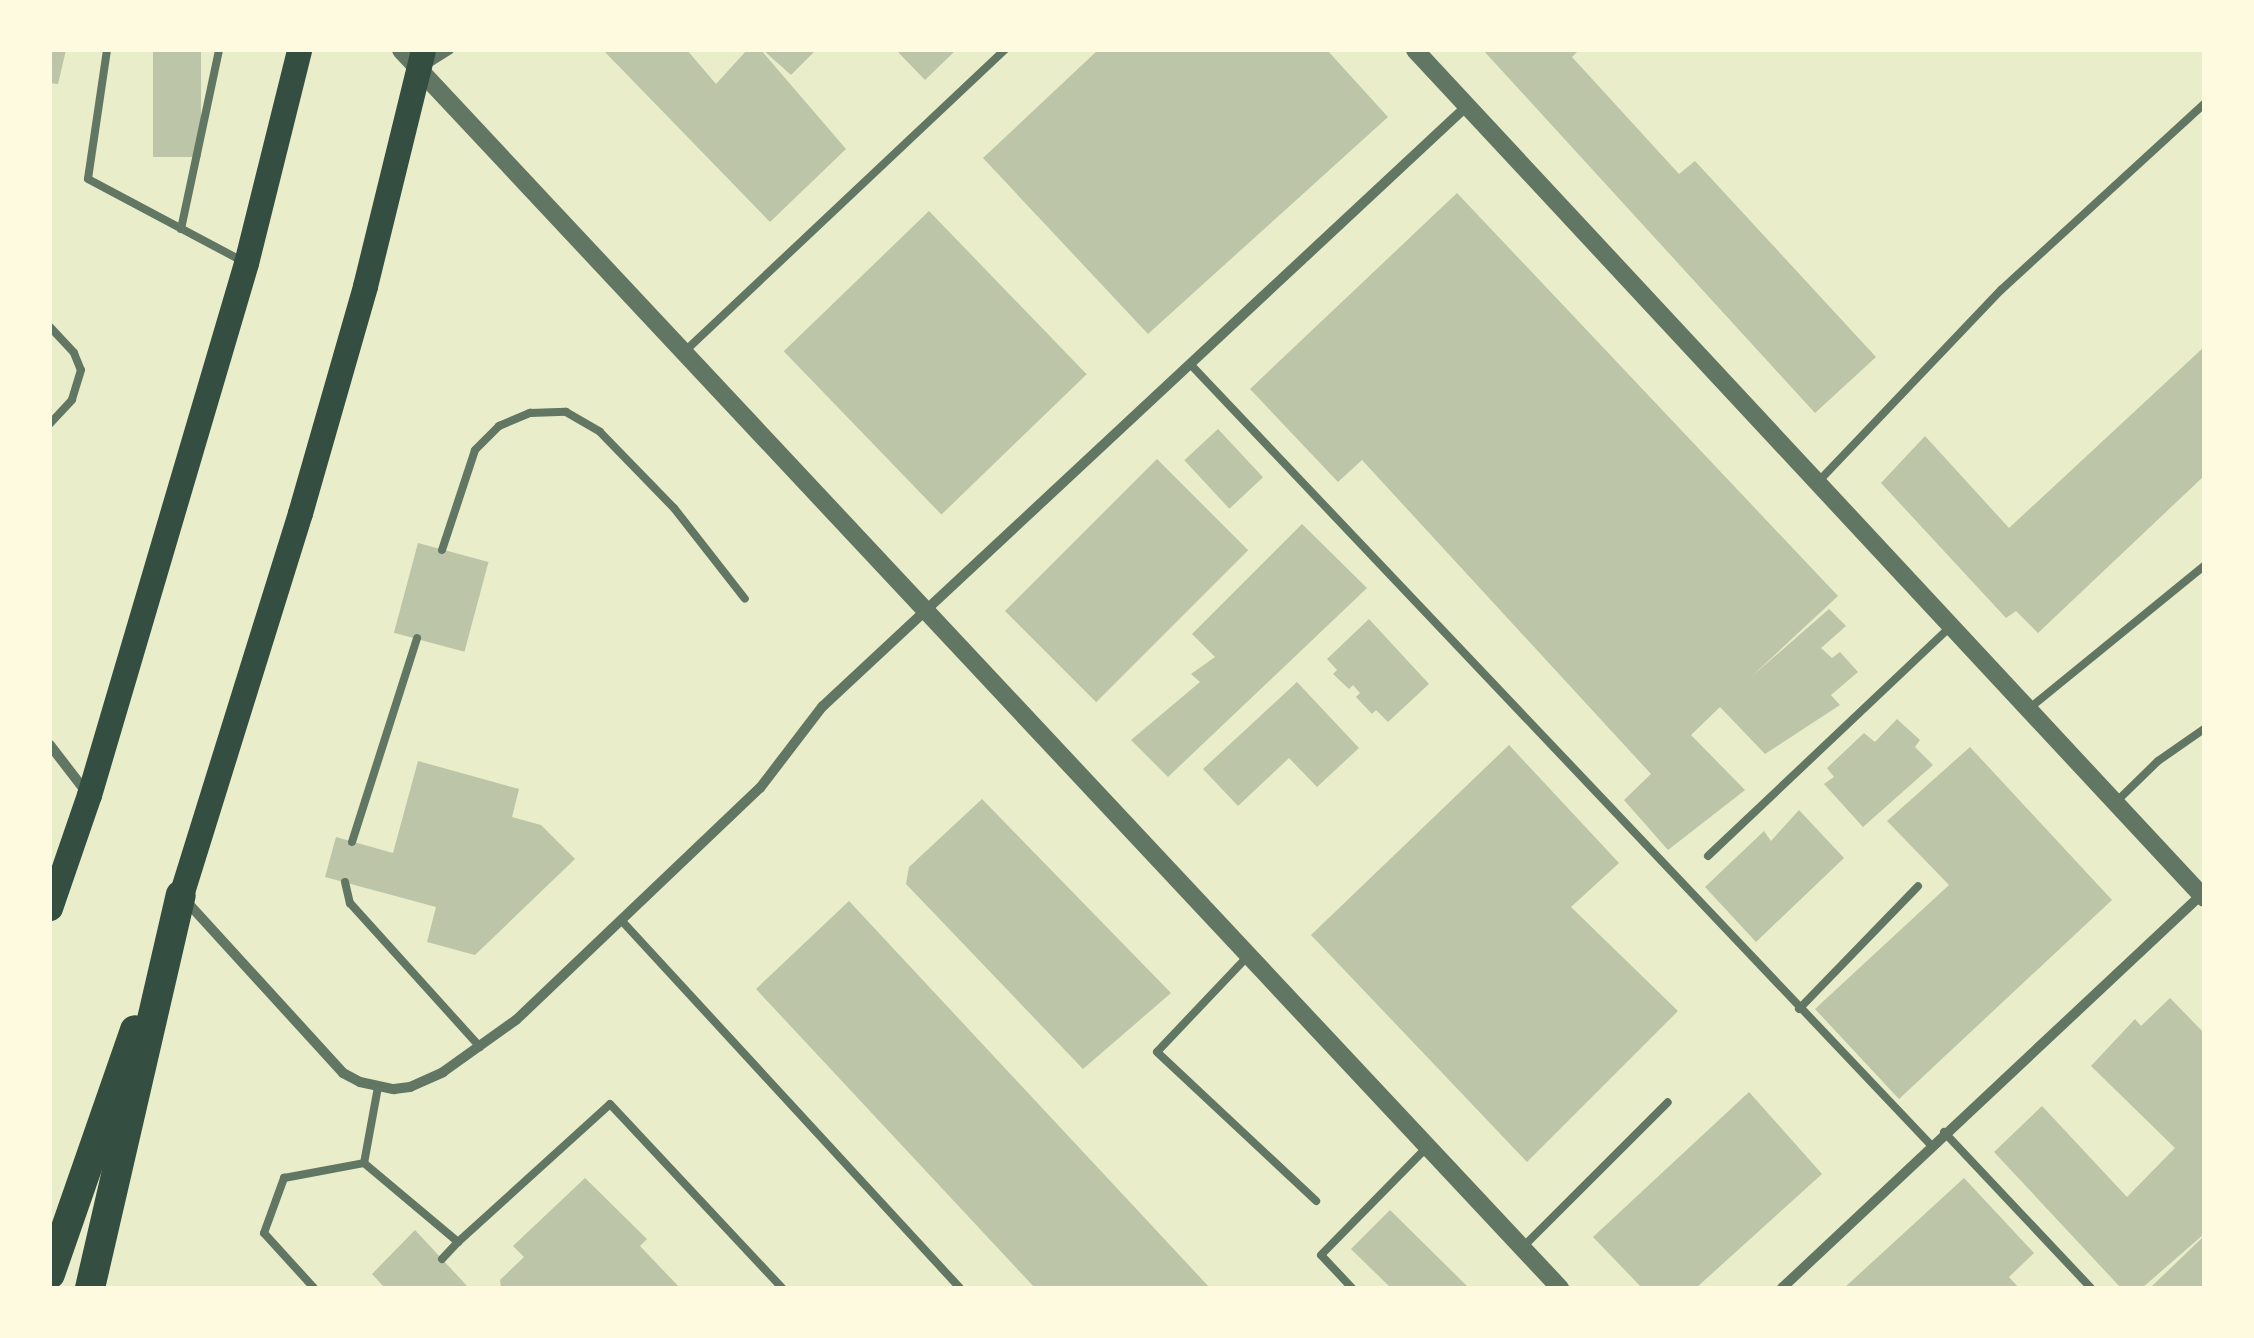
<!DOCTYPE html>
<style>
body{margin:0}
#map{position:relative;width:2254px;height:1338px;overflow:hidden;background:#e9edc9;font-family:"Asap Condensed",sans-serif}
div>[style]{position:absolute}
.building>*{inset:0;background:#bcc5a7;transform-origin:0 0}
.service>*{height:8px;margin:-4px;padding:0 4px;transform-origin:4px;border-radius:4px;background:#617663}
.minor>*{height:10px;margin:-5px;padding:0 5px;transform-origin:5px;border-radius:5px;background:#617663}
.tertiary>*{height:18px;margin:-9px;padding:0 9px;transform-origin:9px;border-radius:9px;background:#617663}
.primary>*{height:25px;margin:-12.5px;padding:0 12.5px;transform-origin:12.5px;border-radius:12.5px;background:#344e41}
.motorway>*{height:30px;margin:-15px;padding:0 15px;transform-origin:15px;border-radius:15px;background:#344e41}
span{translate:-50% -50%;white-space:nowrap;text-align:center;line-height:1.15;-webkit-text-stroke:10px #fefae0;paint-order:stroke}
.frame{position:absolute;inset:0;border:52px solid #fefae0;pointer-events:none}
</style>
<div id="map">
<div class="building">
<div style="clip-path:polygon(50px 50px,66px 50px,58px 84px,50px 83px)"></div>
<div style="left:153px;top:50px;width:48px;height:107px"></div>
<div style="clip-path:polygon(603px 50px,687px 50px,716px 84px,747px 50px,761px 50px,846px 149px,770px 222px)"></div>
<div style="clip-path:polygon(763px 50px,816px 50px,791px 75px)"></div>
<div style="clip-path:polygon(896px 50px,956px 50px,925px 80px)"></div>
<div style="clip-path:polygon(1098px 50px,1327px 50px,1388px 117px,1148px 334px,983px 158px)"></div>
<div style="clip-path:polygon(1483px 50px,1579px 50px,1572px 57px,1679px 174px,1695px 161px,1876px 357px,1815px 413px)"></div>
<div style="clip-path:polygon(1457px 193px,1838px 596px,1751px 677px,1829px 609px,1846px 626px,1821px 648px,1832px 658px,1840px 652px,1858px 672px,1831px 695px,1840px 705px,1765px 754px,1720px 707px,1691px 735px,1745px 790px,1668px 850px,1624px 800px,1651px 774px,1362px 460px,1338px 482px,1250px 389px)"></div>
<div style="left:929px;top:211px;width:227px;height:202px;rotate:46deg"></div>
<div style="clip-path:polygon(2204px 347px,2204px 476px,2038px 633px,2016px 611px,2006px 618px,1881px 483px,1925px 436px,2009px 528px)"></div>
<div style="left:1218px;top:429px;width:66px;height:46px;rotate:47deg"></div>
<div style="left:1157px;top:459px;width:129px;height:215px;rotate:45deg"></div>
<div style="clip-path:polygon(1302px 524px,1367px 588px,1168px 777px,1131px 740px,1200px 682px,1191px 674px,1215px 657px,1192px 634px)"></div>
<div style="left:418px;top:543px;width:73px;height:93px;rotate:15deg"></div>
<div style="clip-path:polygon(1369px 619px,1429px 684px,1388px 722px,1376px 710px,1372px 714px,1356px 697px,1360px 693px,1353px 685px,1349px 689px,1333px 674px,1337px 670px,1327px 659px)"></div>
<div style="clip-path:polygon(1297px 682px,1359px 748px,1317px 787px,1289px 758px,1238px 806px,1203px 769px)"></div>
<div style="clip-path:polygon(1897px 719px,1920px 740px,1915px 747px,1933px 765px,1863px 827px,1824px 784px,1834px 777px,1827px 768px,1864px 733px,1875px 742px)"></div>
<div style="clip-path:polygon(1509px 745px,1619px 863px,1571px 907px,1678px 1011px,1527px 1162px,1311px 935px)"></div>
<div style="clip-path:polygon(1970px 747px,2112px 900px,1899px 1099px,1815px 1009px,1949px 885px,1887px 821px)"></div>
<div style="clip-path:polygon(418px 761px,519px 789px,512px 817px,541px 825px,575px 859px,475px 955px,427px 942px,436px 907px,325px 877px,336px 837px,393px 853px)"></div>
<div style="clip-path:polygon(982px 799px,1171px 993px,1083px 1069px,906px 884px,909px 867px)"></div>
<div style="clip-path:polygon(1799px 810px,1844px 858px,1756px 942px,1705px 887px,1764px 831px,1771px 841px)"></div>
<div style="clip-path:polygon(849px 901px,1210px 1288px,1035px 1288px,756px 989px)"></div>
<div style="clip-path:polygon(2170px 998px,2204px 1033px,2204px 1234px,2142px 1288px,2121px 1288px,1994px 1152px,2042px 1106px,2127px 1197px,2175px 1148px,2091px 1066px,2135px 1019px,2141px 1026px)"></div>
<div style="clip-path:polygon(1749px 1092px,1822px 1174px,1696px 1288px,1642px 1288px,1593px 1237px)"></div>
<div style="clip-path:polygon(585px 1178px,647px 1239px,640px 1246px,680px 1288px,501px 1288px,500px 1280px,524px 1257px,513px 1246px)"></div>
<div style="clip-path:polygon(1964px 1178px,2034px 1253px,2009px 1277px,2019px 1288px,1844px 1288px)"></div>
<div style="clip-path:polygon(1390px 1210px,1469px 1288px,1391px 1288px,1351px 1249px)"></div>
<div style="clip-path:polygon(415px 1230px,469px 1288px,385px 1288px,372px 1274px)"></div>
<div style="clip-path:polygon(2204px 1236px,2204px 1288px,2150px 1288px)"></div>
</div>
<div class="service">
<div style="left:107px;top:50px;width:130px;rotate:98.4deg"></div>
<div style="left:88px;top:179px;width:174px;rotate:28deg"></div>
<div style="left:181px;top:229px;width:183px;rotate:-78deg"></div>
<div style="left:50px;top:327px;width:35px;rotate:47deg"></div>
<div style="left:74px;top:353px;width:18px;rotate:68deg"></div>
<div style="left:81px;top:370px;width:31px;rotate:107deg"></div>
<div style="left:72px;top:400px;width:33px;rotate:133deg"></div>
<div style="left:683px;top:353px;width:442px;rotate:-43.3deg"></div>
<div style="left:1192px;top:366px;width:1074px;rotate:46.51deg"></div>
<div style="left:1817px;top:483px;width:267px;rotate:-46.4deg"></div>
<div style="left:2001px;top:290px;width:275px;rotate:-42.5deg"></div>
<div style="left:442px;top:550px;width:105px;rotate:-71.7deg"></div>
<div style="left:475px;top:450px;width:34px;rotate:-45deg"></div>
<div style="left:499px;top:426px;width:34px;rotate:-23deg"></div>
<div style="left:530px;top:413px;width:36px;rotate:-2deg"></div>
<div style="left:566px;top:412px;width:39px;rotate:30deg"></div>
<div style="left:600px;top:432px;width:106px;rotate:45.8deg"></div>
<div style="left:674px;top:508px;width:115px;rotate:52deg"></div>
<div style="left:2031px;top:707px;width:223px;rotate:-39.2deg"></div>
<div style="left:2117px;top:801px;width:57px;rotate:-44.3deg"></div>
<div style="left:2158px;top:761px;width:56px;rotate:-34.8deg"></div>
<div style="left:352px;top:842px;width:214px;rotate:-72.3deg"></div>
<div style="left:1708px;top:856px;width:333px;rotate:-43.4deg"></div>
<div style="left:345px;top:882px;width:22px;rotate:77deg"></div>
<div style="left:350px;top:903px;width:194px;rotate:47.9deg"></div>
<div style="left:621px;top:920px;width:500px;rotate:47.35deg"></div>
<div style="left:1248px;top:956px;width:132px;rotate:133.5deg"></div>
<div style="left:1157px;top:1052px;width:218px;rotate:43.1deg"></div>
<div style="left:1799px;top:1009px;width:171px;rotate:-45.9deg"></div>
<div style="left:378px;top:1087px;width:77px;rotate:100.4deg"></div>
<div style="left:364px;top:1163px;width:123px;rotate:40deg"></div>
<div style="left:458px;top:1242px;width:205px;rotate:-42.2deg"></div>
<div style="left:610px;top:1104px;width:252px;rotate:46.9deg"></div>
<div style="left:1944px;top:1132px;width:214px;rotate:46.7deg"></div>
<div style="left:1522px;top:1248px;width:206px;rotate:-45deg"></div>
<div style="left:442px;top:1259px;width:23px;rotate:-47deg"></div>
<div style="left:314px;top:1288px;width:74px;rotate:-132.3deg"></div>
<div style="left:264px;top:1233px;width:59px;rotate:-70deg"></div>
<div style="left:284px;top:1178px;width:81px;rotate:-10.6deg"></div>
<div style="left:1352px;top:1288px;width:45px;rotate:-133.2deg"></div>
<div style="left:1321px;top:1255px;width:153px;rotate:-45.5deg"></div>
</div>
<div class="minor">
<div style="left:423px;top:66px;width:31px;rotate:-32deg"></div>
<div style="left:50px;top:745px;width:59px;rotate:52.5deg"></div>
<div style="left:187px;top:902px;width:231px;rotate:47.6deg"></div>
<div style="left:343px;top:1073px;width:19px;rotate:28deg"></div>
<div style="left:360px;top:1082px;width:35px;rotate:12deg"></div>
<div style="left:394px;top:1089px;width:16px;rotate:-7deg"></div>
<div style="left:410px;top:1087px;width:36px;rotate:-24deg"></div>
<div style="left:443px;top:1072px;width:90px;rotate:-35.5deg"></div>
<div style="left:516px;top:1020px;width:337px;rotate:-43.6deg"></div>
<div style="left:760px;top:788px;width:102px;rotate:-52.6deg"></div>
<div style="left:822px;top:707px;width:882px;rotate:-42.98deg"></div>
<div style="left:1782px;top:1288px;width:574px;rotate:-43.17deg"></div>
</div>
<div class="tertiary">
<div style="left:401px;top:50px;width:1696px;rotate:46.89deg"></div>
<div style="left:1415px;top:50px;width:1158px;rotate:47.06deg"></div>
</div>
<div class="primary">
<div style="left:181px;top:895px;width:400px;rotate:-72.7deg"></div>
<div style="left:300px;top:513px;width:236px;rotate:-74deg"></div>
<div style="left:365px;top:286px;width:243px;rotate:-76.2deg"></div>
<div style="left:50px;top:908px;width:120px;rotate:-71deg"></div>
<div style="left:89px;top:795px;width:555px;rotate:-73.56deg"></div>
<div style="left:246px;top:263px;width:219px;rotate:-76deg"></div>
</div>
<div class="motorway">
<div style="left:50px;top:1274px;width:258px;rotate:-70.8deg"></div>
<div style="left:90px;top:1288px;width:403px;rotate:-77deg"></div>
</div>
<div class="frame"></div>
</div>
